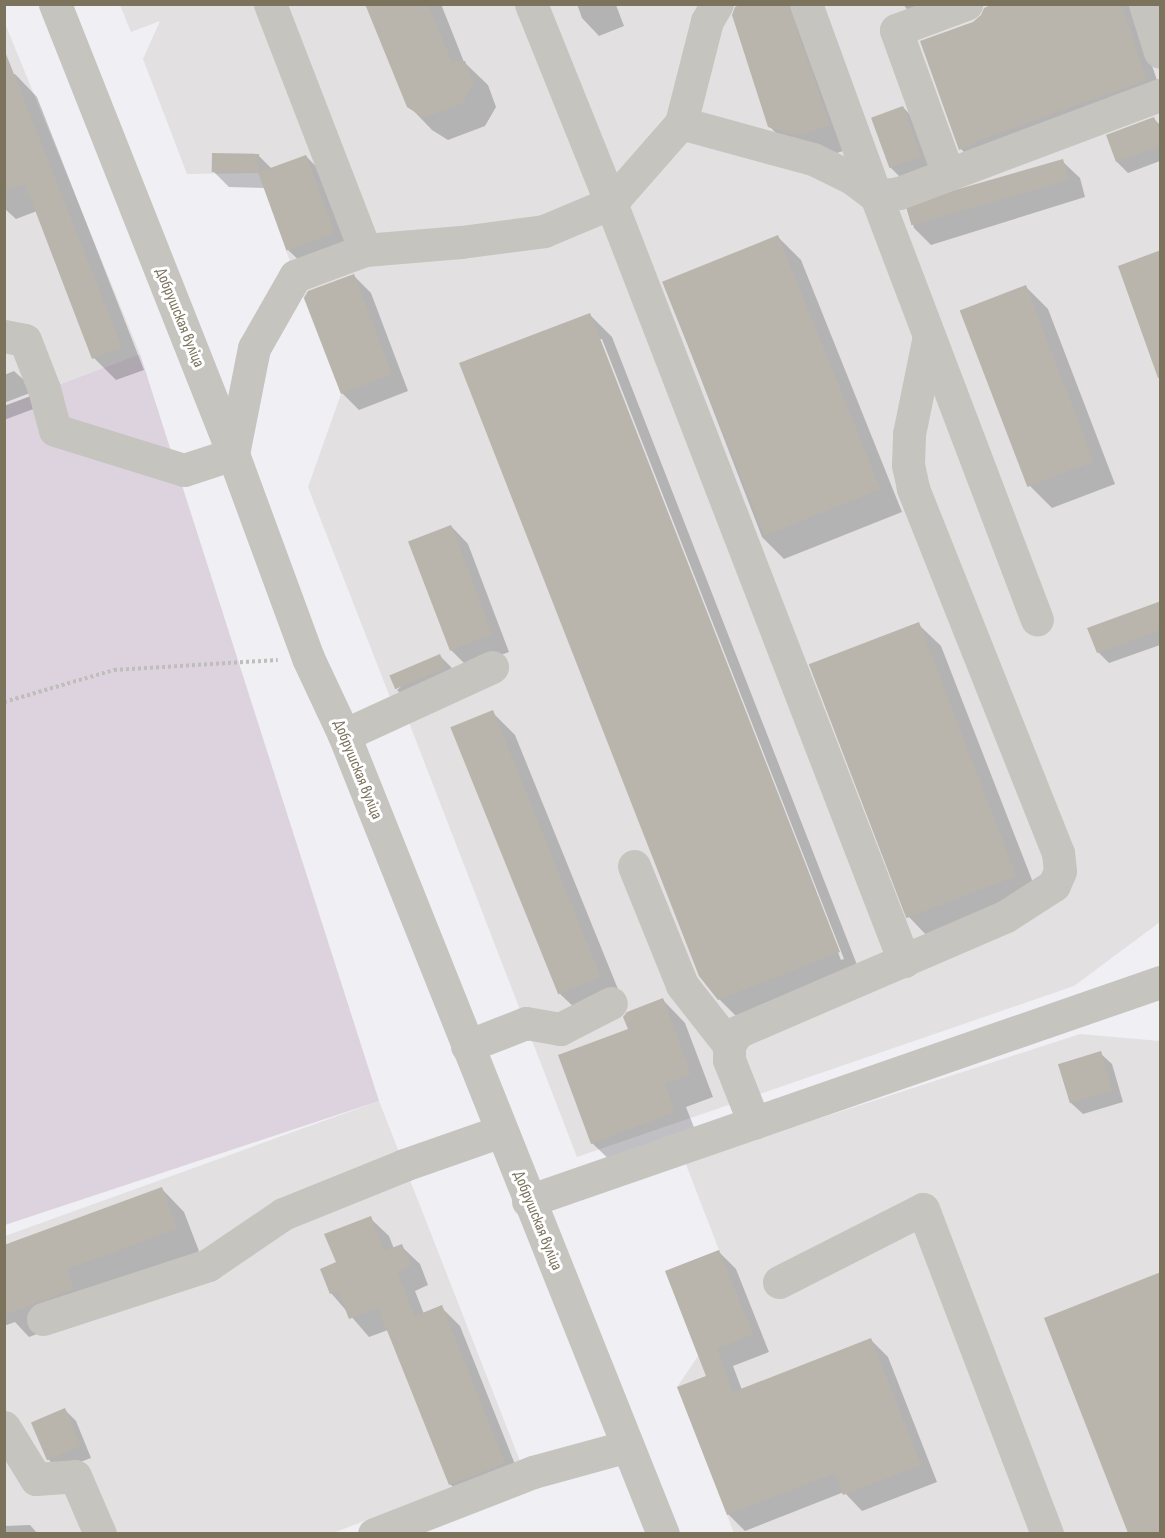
<!DOCTYPE html>
<meta charset="utf-8">
<style>
body{margin:0}
#map{position:relative;width:1165px;height:1538px;overflow:hidden;background:#f0eff4;font-family:"Sofia Sans Condensed",sans-serif}
div>[style]{position:absolute}
.built>*{inset:0;background:#e2e0e1}
.green>*{inset:0;background:#dcd3de}
.shadow>*{inset:0;background:#0003}
.building>*{inset:0;background:#b9b4ac;transform-origin:0 0}
.path>*{height:4px;margin-top:-2px;transform-origin:0;background:repeating-linear-gradient(90deg,#bfbeba 0 3px,transparent 0 6px)}
.minor>*{height:33px;margin:-16.5px;padding:0 16.5px;transform-origin:16.5px;border-radius:16.5px;background:#c6c4be}
span{translate:-50% -50%;white-space:nowrap;text-align:center;line-height:1.15;-webkit-text-stroke:6px #fff;paint-order:stroke}
.street-label{font-size:16px;color:#7c735d}
.frame{position:absolute;inset:0;border:6px solid #7c735d;pointer-events:none}
</style>
<div id="map">
<div class="built">
<div style="clip-path:polygon(120px 5px,1160px 5px,1160px 922px,1074px 986px,577px 1157px,408px 720px,400px 723px,308px 487px,341px 394px,295px 276px,259px 173px,187px 174px,143px 59px,160px 21px,131px 32px)"></div>
<div style="clip-path:polygon(4px 21px,140px 354px,5px 405px,4px 405px)"></div>
<div style="clip-path:polygon(1080px 1034px,1160px 1041px,1160px 1533px,734px 1533px,677px 1387px,698px 1356px,665px 1271px,719px 1250px,685px 1162px)"></div>
<div style="clip-path:polygon(379px 1101px,520px 1461px,333px 1533px,5px 1534px,5px 1236px)"></div>
</div>
<div class="green">
<div style="clip-path:polygon(140px 354px,379px 1101px,5px 1225px,5px 405px)"></div>
</div>
<div class="shadow">
<div style="clip-path:polygon(367px 4px,441px 4px,464px 62px,488px 85px,496px 107px,485px 126px,448px 140px,432px 130px,409px 106px)"></div>
<div style="clip-path:polygon(577px 4px,619px 4px,616px 5px,624px 26px,599px 36px,582px 18px)"></div>
<div style="clip-path:polygon(747px 4px,809px 4px,852px 148px,822px 158px,792px 149px,769px 126px)"></div>
<div style="clip-path:polygon(903px 4px,929px 4px,909px 12px)"></div>
<div style="clip-path:polygon(998px 4px,1131px 4px,1160px 89px,978px 167px,961px 149px,922px 42px,974px 23px)"></div>
<div style="clip-path:polygon(15px 74px,37px 97px,144px 370px,116px 380px,94px 358px,37px 211px,16px 219px,4px 208px,4px 78px)"></div>
<div style="clip-path:polygon(903px 107px,914px 119px,932px 168px,902px 179px,891px 168px)"></div>
<div style="clip-path:polygon(1154px 119px,1160px 125px,1160px 161px,1128px 173px,1117px 162px,1108px 136px)"></div>
<div style="clip-path:polygon(258px 155px,272px 169px,306px 156px,323px 174px,352px 250px,306px 267px,288px 250px,266px 188px,229px 187px,213px 171px)"></div>
<div style="clip-path:polygon(1062px 161px,1080px 178px,1085px 197px,931px 245px,914px 228px,909px 211px)"></div>
<div style="clip-path:polygon(778px 237px,801px 260px,902px 512px,784px 559px,762px 537px,664px 283px)"></div>
<div style="clip-path:polygon(354px 276px,371px 293px,408px 391px,359px 410px,342px 393px)"></div>
<div style="clip-path:polygon(1026px 287px,1048px 309px,1115px 484px,1052px 508px,1030px 486px,962px 311px)"></div>
<div style="clip-path:polygon(evenodd,589px 314px,612px 337px,861px 975px,742px 1022px,719px 999px,589px 314px,599px 339px,602px 339px,844px 959px,841px 960px,599px 339px)"></div>
<div style="clip-path:polygon(14px 371px,26px 382px,30px 393px,4px 403px,4px 375px)"></div>
<div style="clip-path:polygon(31px 396px,36px 408px,4px 420px,4px 406px)"></div>
<div style="clip-path:polygon(451px 526px,468px 544px,509px 652px,468px 667px,451px 650px)"></div>
<div style="clip-path:polygon(1160px 603px,1160px 645px,1109px 663px,1098px 652px)"></div>
<div style="clip-path:polygon(918px 624px,941px 646px,1039px 898px,931px 940px,909px 917px)"></div>
<div style="clip-path:polygon(439px 655px,451px 667px,456px 679px,408px 701px,397px 690px)"></div>
<div style="clip-path:polygon(492px 712px,515px 735px,622px 999px,582px 1015px,559px 993px)"></div>
<div style="clip-path:polygon(663px 1000px,685px 1023px,713px 1097px,686px 1107px,697px 1135px,615px 1165px,592px 1143px,630px 1030px)"></div>
<div style="clip-path:polygon(1100px 1053px,1112px 1064px,1123px 1102px,1083px 1114px,1071px 1103px)"></div>
<div style="clip-path:polygon(162px 1189px,184px 1212px,199px 1251px,96px 1312px,29px 1337px,15px 1322px,4px 1326px,4px 1247px)"></div>
<div style="clip-path:polygon(370px 1218px,389px 1236px,394px 1249px,401px 1246px,420px 1264px,428px 1285px,415px 1291px,424px 1314px,441px 1307px,460px 1326px,522px 1482px,469px 1503px,450px 1484px,388px 1330px,369px 1337px,331px 1293px,338px 1263px)"></div>
<div style="clip-path:polygon(719px 1252px,736px 1269px,769px 1352px,733px 1366px,742px 1390px,871px 1340px,888px 1357px,937px 1482px,862px 1511px,844px 1492px,745px 1531px,728px 1514px,708px 1377px)"></div>
<div style="clip-path:polygon(65px 1410px,76px 1421px,91px 1458px,59px 1470px,48px 1459px)"></div>
<div style="clip-path:polygon(30px 1525px,38px 1534px,4px 1534px,4px 1526px)"></div>
</div>
<div class="building">
<div style="clip-path:polygon(365px 4px,428px 4px,452px 62px,465px 61px,474px 83px,462px 104px,424px 118px,407px 107px)"></div>
<div style="clip-path:polygon(742px 4px,788px 4px,830px 125px,798px 136px,768px 127px,732px 15px,735px 7px)"></div>
<div style="clip-path:polygon(993px 4px,1121px 4px,1147px 80px,974px 142px,975px 144px,959px 150px,920px 41px,973px 22px,981px 15px,984px 8px)"></div>
<div style="clip-path:polygon(4px 49px,122px 347px,92px 359px,25px 184px,4px 192px)"></div>
<div style="left:903px;top:106px;width:54px;height:34px;rotate:70deg"></div>
<div style="clip-path:polygon(1154px 117px,1161px 133px,1161px 146px,1116px 162px,1106px 135px)"></div>
<div style="left:212px;top:153px;width:47px;height:19px;rotate:1deg"></div>
<div style="left:306px;top:155px;width:83px;height:51px;rotate:70deg"></div>
<div style="left:1063px;top:159px;width:22px;height:164px;rotate:74deg"></div>
<div style="left:778px;top:235px;width:274px;height:125px;rotate:68deg"></div>
<div style="clip-path:polygon(1161px 250px,1161px 377px,1158px 378px,1118px 266px)"></div>
<div style="clip-path:polygon(354px 274px,392px 374px,341px 394px,304px 298px,308px 291px)"></div>
<div style="left:1026px;top:285px;width:189px;height:71px;rotate:69deg"></div>
<div style="clip-path:polygon(590px 313px,840px 952px,718px 1000px,699px 976px,459px 363px)"></div>
<div style="left:451px;top:525px;width:117px;height:46px;rotate:69deg"></div>
<div style="clip-path:polygon(1161px 601px,1161px 630px,1097px 653px,1087px 628px)"></div>
<div style="left:919px;top:622px;width:272px;height:118px;rotate:69deg"></div>
<div style="left:440px;top:654px;width:15px;height:55px;rotate:67deg"></div>
<div style="left:493px;top:710px;width:288px;height:46px;rotate:68deg"></div>
<div style="clip-path:polygon(663px 998px,691px 1074px,665px 1084px,675px 1112px,591px 1144px,558px 1055px,628px 1029px,623px 1017px,627px 1012px)"></div>
<div style="left:1101px;top:1051px;width:41px;height:45px;rotate:73deg"></div>
<div style="clip-path:polygon(162px 1187px,177px 1229px,67px 1269px,74px 1289px,4px 1315px,4px 1245px)"></div>
<div style="clip-path:polygon(371px 1216px,384px 1251px,402px 1244px,411px 1266px,397px 1272px,415px 1316px,442px 1305px,505px 1463px,449px 1485px,378px 1308px,349px 1319px,338px 1291px,330px 1294px,320px 1269px,336px 1262px,324px 1234px)"></div>
<div style="clip-path:polygon(719px 1250px,753px 1334px,717px 1349px,733px 1392px,871px 1338px,921px 1465px,843px 1495px,835px 1473px,727px 1515px,677px 1387px,706px 1376px,665px 1271px)"></div>
<div style="clip-path:polygon(1161px 1272px,1161px 1533px,1128px 1533px,1044px 1318px)"></div>
<div style="left:65px;top:1408px;width:41px;height:37px;rotate:67deg"></div>
</div>
<div class="path">
<div style="left:4px;top:702px;width:115px;rotate:-16.2deg"></div>
<div style="left:114px;top:670px;width:164px;rotate:-3.5deg"></div>
</div>
<div class="minor">
<div style="left:55px;top:4px;width:484px;rotate:68.4deg"></div>
<div style="left:233px;top:454px;width:217px;rotate:69.8deg"></div>
<div style="left:308px;top:658px;width:85px;rotate:64.9deg"></div>
<div style="left:344px;top:735px;width:860px;rotate:68.24deg"></div>
<div style="left:270px;top:4px;width:264px;rotate:68.9deg"></div>
<div style="left:531px;top:4px;width:214px;rotate:68.1deg"></div>
<div style="left:611px;top:203px;width:813px;rotate:68.87deg"></div>
<div style="left:806px;top:4px;width:204px;rotate:70deg"></div>
<div style="left:876px;top:196px;width:23px;rotate:-7deg"></div>
<div style="left:899px;top:193px;width:279px;rotate:-20.6deg"></div>
<div style="left:1145px;top:4px;width:50px;rotate:72.6deg"></div>
<div style="left:681px;top:123px;width:137px;rotate:15.3deg"></div>
<div style="left:813px;top:159px;width:43px;rotate:26deg"></div>
<div style="left:852px;top:178px;width:30px;rotate:37deg"></div>
<div style="left:876px;top:196px;width:453px;rotate:69.2deg"></div>
<div style="left:948px;top:174px;width:153px;rotate:-109.9deg"></div>
<div style="left:896px;top:30px;width:75px;rotate:-20.4deg"></div>
<div style="left:4px;top:336px;width:21px;rotate:11deg"></div>
<div style="left:25px;top:340px;width:53px;rotate:68.8deg"></div>
<div style="left:44px;top:389px;width:42px;rotate:75deg"></div>
<div style="left:55px;top:430px;width:135px;rotate:17.2deg"></div>
<div style="left:184px;top:470px;width:52px;rotate:-18.1deg"></div>
<div style="left:233px;top:454px;width:108px;rotate:-78.8deg"></div>
<div style="left:254px;top:348px;width:83px;rotate:-60.3deg"></div>
<div style="left:295px;top:276px;width:75px;rotate:-20.4deg"></div>
<div style="left:365px;top:250px;width:96px;rotate:-4.8deg"></div>
<div style="left:461px;top:242px;width:84px;rotate:-7.5deg"></div>
<div style="left:544px;top:231px;width:73px;rotate:-22.7deg"></div>
<div style="left:611px;top:203px;width:106px;rotate:-48.8deg"></div>
<div style="left:681px;top:123px;width:105px;rotate:-75.7deg"></div>
<div style="left:707px;top:21px;width:20px;rotate:-60deg"></div>
<div style="left:344px;top:735px;width:163px;rotate:-24.7deg"></div>
<div style="left:634px;top:866px;width:128px;rotate:68deg"></div>
<div style="left:682px;top:985px;width:76px;rotate:51.9deg"></div>
<div style="left:467px;top:1046px;width:63px;rotate:-21.3deg"></div>
<div style="left:526px;top:1023px;width:35px;rotate:10deg"></div>
<div style="left:560px;top:1029px;width:57px;rotate:-27deg"></div>
<div style="left:754px;top:1123px;width:68px;rotate:-111.6deg"></div>
<div style="left:729px;top:1060px;width:15px;rotate:-90deg"></div>
<div style="left:729px;top:1045px;width:15px;rotate:-58deg"></div>
<div style="left:737px;top:1032px;width:293px;rotate:-23.3deg"></div>
<div style="left:1006px;top:916px;width:57px;rotate:-32.9deg"></div>
<div style="left:1054px;top:885px;width:15px;rotate:-67deg"></div>
<div style="left:1060px;top:871px;width:18px;rotate:-96deg"></div>
<div style="left:1058px;top:853px;width:393px;rotate:-111.7deg"></div>
<div style="left:913px;top:488px;width:24px;rotate:-102deg"></div>
<div style="left:908px;top:465px;width:31px;rotate:-88deg"></div>
<div style="left:909px;top:434px;width:100px;rotate:-78.5deg"></div>
<div style="left:528px;top:1201px;width:669px;rotate:-19.11deg"></div>
<div style="left:779px;top:1282px;width:161px;rotate:-26.9deg"></div>
<div style="left:923px;top:1209px;width:348px;rotate:69.1deg"></div>
<div style="left:43px;top:1319px;width:174px;rotate:-18.1deg"></div>
<div style="left:208px;top:1265px;width:91px;rotate:-34.2deg"></div>
<div style="left:283px;top:1214px;width:131px;rotate:-22deg"></div>
<div style="left:404px;top:1165px;width:103px;rotate:-19.3deg"></div>
<div style="left:4px;top:1427px;width:61px;rotate:58.4deg"></div>
<div style="left:36px;top:1479px;width:39px;rotate:-4deg"></div>
<div style="left:75px;top:1476px;width:63px;rotate:66.7deg"></div>
<div style="left:374px;top:1534px;width:171px;rotate:-21.3deg"></div>
<div style="left:533px;top:1472px;width:98px;rotate:-15.3deg"></div>
</div>
<div class="street-label">
<span style="left:179px;top:318px;rotate:68deg">Добрушская вуліца</span>
<span style="left:357px;top:770px;rotate:68deg">Добрушская вуліца</span>
<span style="left:537px;top:1221px;rotate:68deg">Добрушская вуліца</span>
</div>
<div class="frame"></div>
</div>
